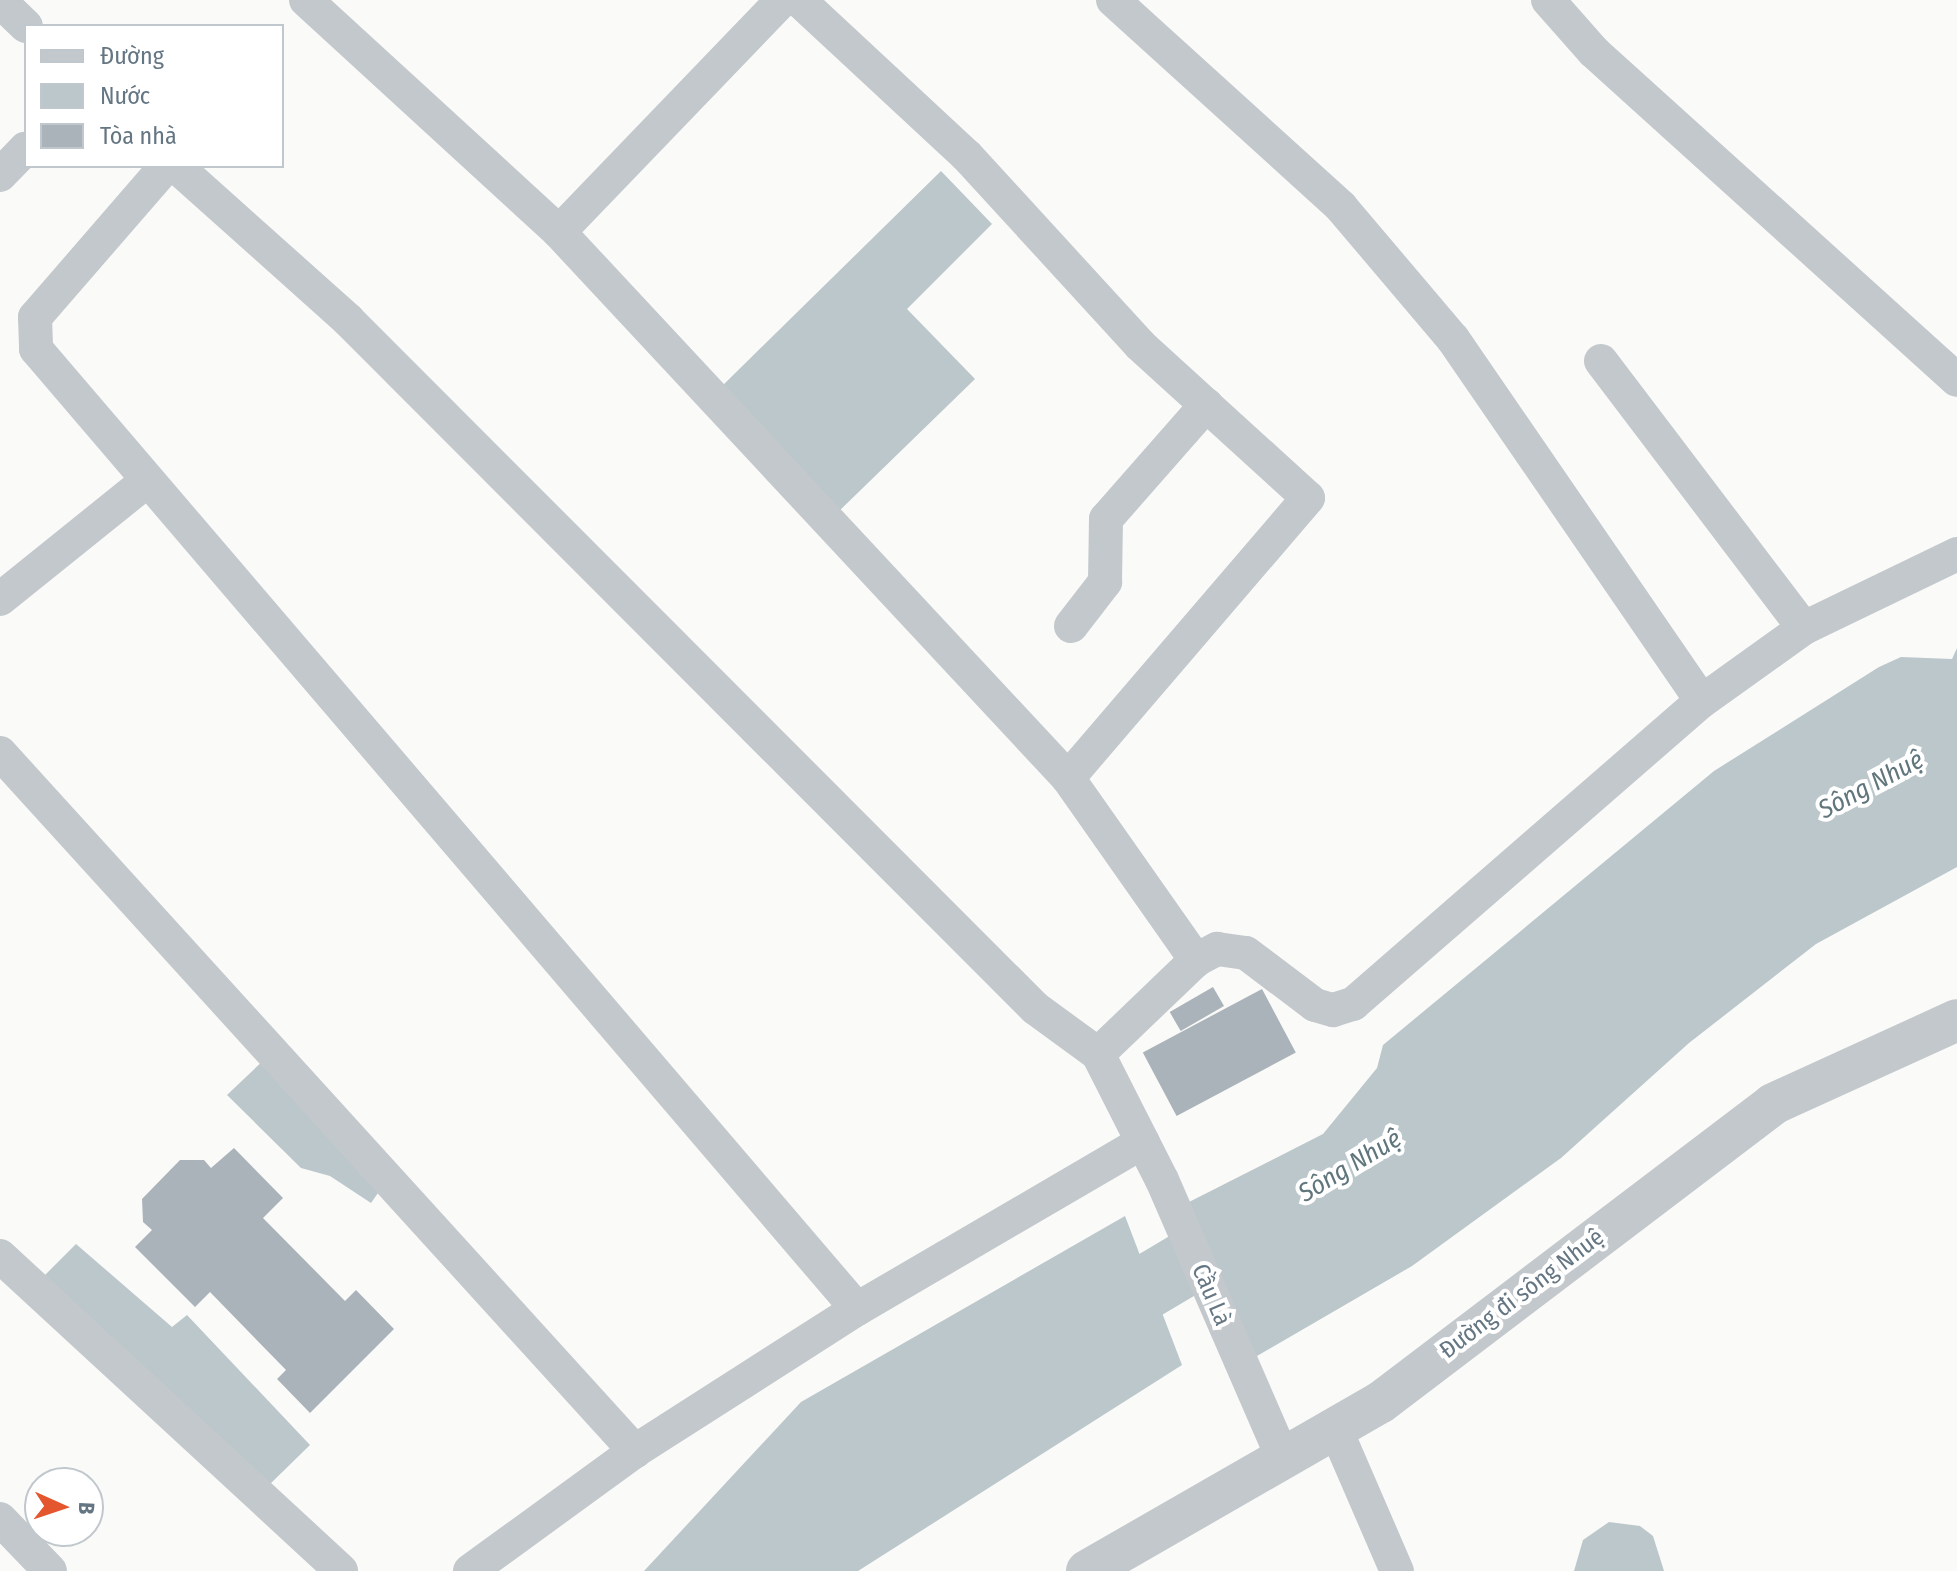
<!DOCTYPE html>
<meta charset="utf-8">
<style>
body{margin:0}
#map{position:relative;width:1957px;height:1571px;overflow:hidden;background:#fafaf8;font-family:"Fira Sans Condensed",sans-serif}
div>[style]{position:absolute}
.water>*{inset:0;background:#bbc7cb}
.river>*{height:64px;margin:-32px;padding:0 32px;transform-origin:32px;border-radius:32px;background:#bbc7cb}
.building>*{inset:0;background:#aab3b9;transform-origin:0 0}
.minor>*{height:34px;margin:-17px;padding:0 17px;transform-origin:17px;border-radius:17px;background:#c3c8cc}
.tertiary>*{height:42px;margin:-21px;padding:0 21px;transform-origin:21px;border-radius:21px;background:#c3c8cc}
span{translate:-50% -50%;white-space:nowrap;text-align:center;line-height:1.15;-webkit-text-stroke:8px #fff;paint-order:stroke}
.street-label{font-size:24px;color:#657683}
.water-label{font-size:26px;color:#60757c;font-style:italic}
.legend{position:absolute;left:24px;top:24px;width:260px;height:144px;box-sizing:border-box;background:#fff;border:2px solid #c1c8cd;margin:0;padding:10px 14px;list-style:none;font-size:24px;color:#657683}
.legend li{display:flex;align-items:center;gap:16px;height:40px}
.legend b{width:40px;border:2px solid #c1c8cd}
.north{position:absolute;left:24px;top:1467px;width:80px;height:80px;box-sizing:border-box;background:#fff;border:2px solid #c1c8cd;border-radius:50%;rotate:93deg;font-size:22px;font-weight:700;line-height:32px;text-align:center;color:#657683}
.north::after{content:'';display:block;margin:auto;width:28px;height:36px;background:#e4572e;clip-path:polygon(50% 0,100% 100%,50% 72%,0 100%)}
</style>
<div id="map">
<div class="water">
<div style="clip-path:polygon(941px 171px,992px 224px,907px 309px,975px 379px,836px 514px,717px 391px)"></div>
<div style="clip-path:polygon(1957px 648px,1957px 867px,1816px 944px,1689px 1043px,1561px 1158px,1412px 1266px,1245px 1363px,1187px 1203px,1323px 1134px,1377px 1068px,1383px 1045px,1714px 771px,1879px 667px,1901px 657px,1952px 659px)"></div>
<div style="clip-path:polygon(267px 1057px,385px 1183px,371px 1203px,330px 1176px,301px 1168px,227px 1095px)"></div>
<div style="clip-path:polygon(1125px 1216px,1182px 1365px,858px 1571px,644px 1571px,801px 1402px)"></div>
<div style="clip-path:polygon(76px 1244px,172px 1327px,187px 1315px,310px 1445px,269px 1485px,44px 1276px)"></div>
<div style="clip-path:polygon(1609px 1522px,1640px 1526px,1653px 1536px,1664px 1571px,1574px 1571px,1583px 1540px)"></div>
</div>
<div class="river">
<div style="left:1074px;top:1330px;width:212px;rotate:-30.7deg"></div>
</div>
<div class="building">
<div style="left:1213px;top:987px;width:22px;height:50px;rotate:60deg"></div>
<div style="left:1262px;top:989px;width:72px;height:135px;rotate:62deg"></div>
<div style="clip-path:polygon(234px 1148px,283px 1198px,263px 1218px,345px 1301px,356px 1290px,394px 1329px,310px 1413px,277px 1379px,286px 1370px,210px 1292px,195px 1307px,135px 1247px,152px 1230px,143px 1222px,142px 1199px,180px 1160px,204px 1160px,211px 1168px)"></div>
</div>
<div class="minor">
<div style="left:306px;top:0;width:343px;rotate:42.5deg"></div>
<div style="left:559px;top:232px;width:746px;rotate:47.01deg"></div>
<div style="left:1068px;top:778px;width:223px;rotate:54.9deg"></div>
<div style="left:799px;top:0;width:229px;rotate:42.9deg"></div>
<div style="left:967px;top:156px;width:256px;rotate:47.5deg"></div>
<div style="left:1140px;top:345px;width:227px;rotate:42.3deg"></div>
<div style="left:1308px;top:498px;width:369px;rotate:130.6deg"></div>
<div style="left:1113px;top:0;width:308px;rotate:42.2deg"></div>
<div style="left:1341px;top:207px;width:173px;rotate:49.7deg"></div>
<div style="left:1453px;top:339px;width:439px;rotate:55.5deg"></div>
<div style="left:1548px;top:0;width:69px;rotate:48.5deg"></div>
<div style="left:1594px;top:52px;width:489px;rotate:42.1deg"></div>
<div style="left:0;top:1px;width:36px;rotate:44deg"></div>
<div style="left:166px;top:166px;width:200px;rotate:130.9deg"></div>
<div style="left:35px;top:317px;width:32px;rotate:88deg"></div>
<div style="left:36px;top:349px;width:1263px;rotate:49.46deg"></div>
<div style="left:176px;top:166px;width:231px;rotate:41.8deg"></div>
<div style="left:348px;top:320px;width:972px;rotate:45.04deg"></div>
<div style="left:1035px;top:1008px;width:78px;rotate:36.1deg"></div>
<div style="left:1098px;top:1054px;width:141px;rotate:63.1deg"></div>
<div style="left:1162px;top:1180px;width:303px;rotate:66.5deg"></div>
<div style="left:0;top:175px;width:37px;rotate:-46deg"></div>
<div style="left:559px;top:232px;width:322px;rotate:-46.1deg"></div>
<div style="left:1601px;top:361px;width:335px;rotate:52.8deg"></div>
<div style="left:0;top:599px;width:189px;rotate:-38.8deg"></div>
<div style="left:1071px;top:626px;width:56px;rotate:-52.3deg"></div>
<div style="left:1105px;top:582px;width:63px;rotate:-89.1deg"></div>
<div style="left:1106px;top:519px;width:152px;rotate:-48.7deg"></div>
<div style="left:0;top:753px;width:944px;rotate:47.71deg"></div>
<div style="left:1098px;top:1054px;width:136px;rotate:-43.8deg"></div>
<div style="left:1196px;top:960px;width:24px;rotate:-28deg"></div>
<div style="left:1217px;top:949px;width:29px;rotate:8deg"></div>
<div style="left:1246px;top:953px;width:86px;rotate:37deg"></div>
<div style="left:1315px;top:1005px;width:19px;rotate:16deg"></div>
<div style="left:1333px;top:1010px;width:21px;rotate:-17deg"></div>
<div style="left:1353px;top:1004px;width:462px;rotate:-41deg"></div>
<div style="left:1702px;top:701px;width:125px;rotate:-35.6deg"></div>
<div style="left:1804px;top:628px;width:170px;rotate:-25.8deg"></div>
<div style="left:0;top:1256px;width:464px;rotate:42.7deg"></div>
<div style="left:1335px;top:1428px;width:156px;rotate:66.6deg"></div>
<div style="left:0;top:1519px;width:72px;rotate:46.1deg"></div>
<div style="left:470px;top:1571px;width:204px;rotate:-36deg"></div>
<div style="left:635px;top:1451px;width:264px;rotate:-32.6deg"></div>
<div style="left:857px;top:1309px;width:331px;rotate:-30.3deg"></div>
</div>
<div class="tertiary">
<div style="left:1087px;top:1571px;width:339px;rotate:-29.9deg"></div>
<div style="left:1381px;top:1402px;width:492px;rotate:-37.2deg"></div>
<div style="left:1773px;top:1104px;width:202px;rotate:-24.5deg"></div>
</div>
<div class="street-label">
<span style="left:1522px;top:1294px;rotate:-37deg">Đường đi sông Nhuệ</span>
<span style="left:1211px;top:1295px;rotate:67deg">Cầu Là</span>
</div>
<div class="water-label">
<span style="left:1871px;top:785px;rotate:-28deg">Sông Nhuệ</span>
<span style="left:1350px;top:1166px;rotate:-31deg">Sông Nhuệ</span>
</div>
<ul class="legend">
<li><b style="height:10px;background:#c3c8cc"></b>Đường</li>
<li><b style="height:22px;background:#bbc7cb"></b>Nước</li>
<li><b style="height:22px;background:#aab3b9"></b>Tòa nhà</li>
</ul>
<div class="north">B</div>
</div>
